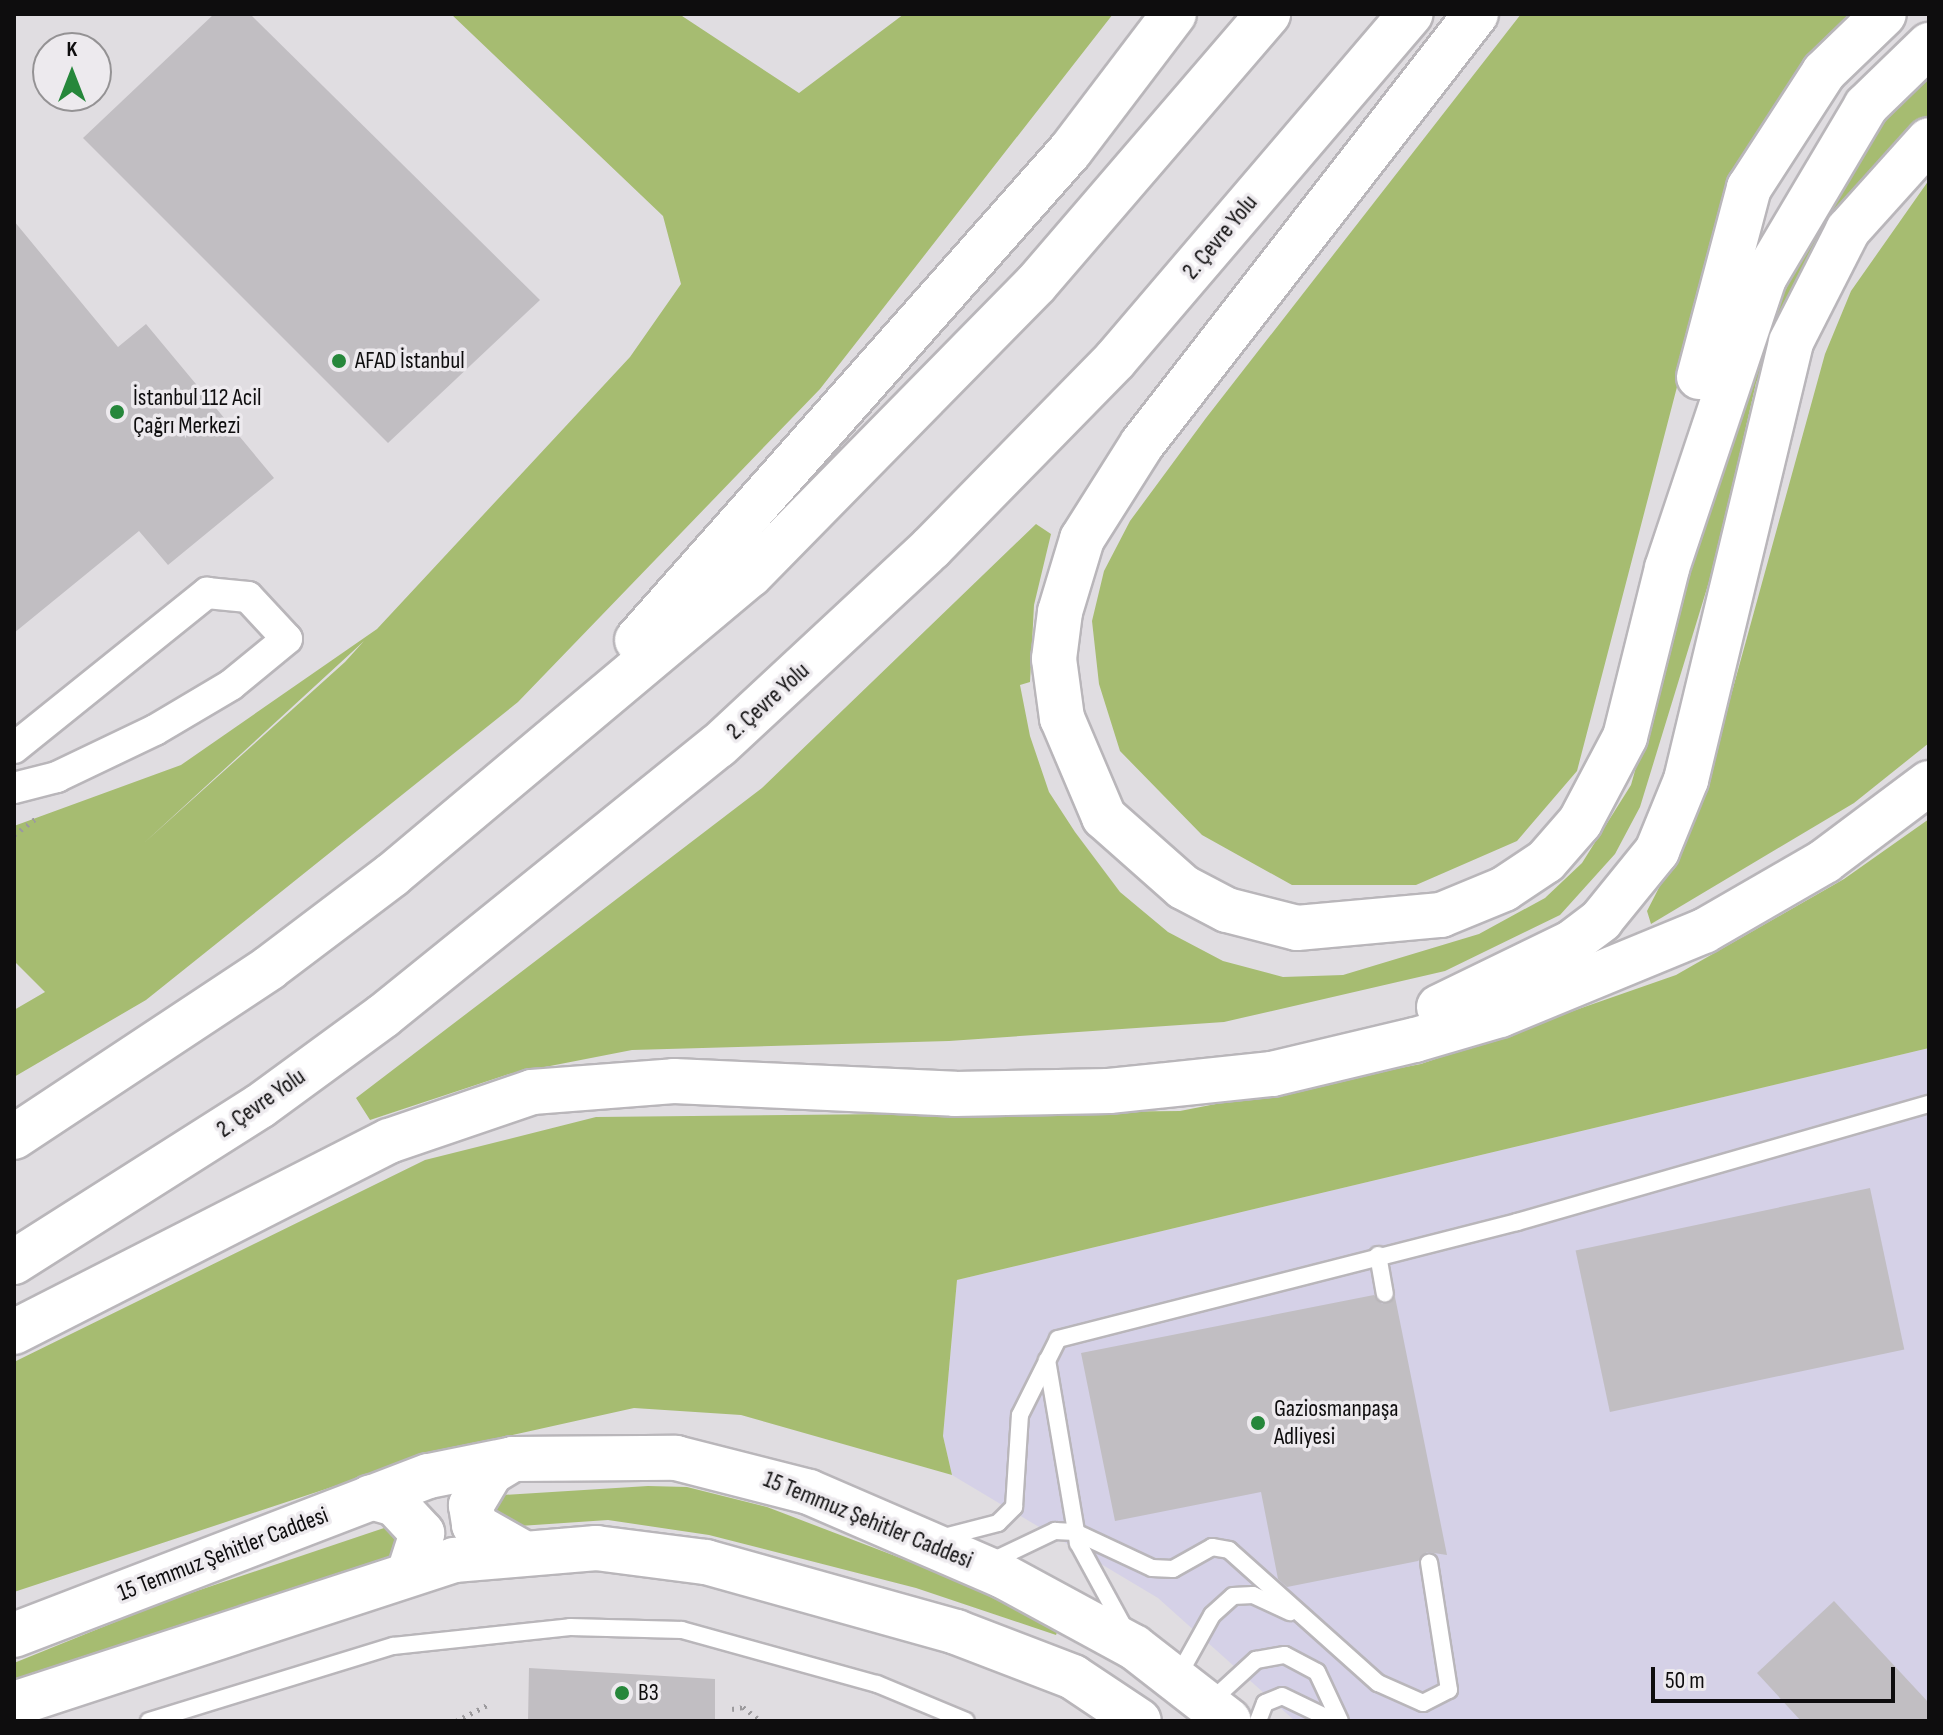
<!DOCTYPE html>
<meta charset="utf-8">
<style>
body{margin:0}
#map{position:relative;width:1943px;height:1735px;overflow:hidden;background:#e0dde1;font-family:"Sofia Sans Condensed",sans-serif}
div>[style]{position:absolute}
.commercial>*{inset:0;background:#d5d1e7}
.green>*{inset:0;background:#a6bc71}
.building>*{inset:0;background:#c1bec2;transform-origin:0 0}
.path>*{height:5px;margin-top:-2.5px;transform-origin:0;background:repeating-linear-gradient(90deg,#9c9a9d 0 2px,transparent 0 8px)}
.roads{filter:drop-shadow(2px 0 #b9b6ba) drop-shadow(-2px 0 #b9b6ba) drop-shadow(0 2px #b9b6ba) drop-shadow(0 -2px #b9b6ba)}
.lane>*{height:16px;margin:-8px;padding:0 8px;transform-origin:8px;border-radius:8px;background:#fff}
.street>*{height:30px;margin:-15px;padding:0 15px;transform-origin:15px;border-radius:15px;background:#fff}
.secondary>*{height:44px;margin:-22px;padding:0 22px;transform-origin:22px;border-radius:22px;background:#fff}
.highway>*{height:44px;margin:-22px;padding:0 22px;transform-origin:22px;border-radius:22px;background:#fff}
.dots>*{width:22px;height:22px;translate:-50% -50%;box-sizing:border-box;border:4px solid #edeaee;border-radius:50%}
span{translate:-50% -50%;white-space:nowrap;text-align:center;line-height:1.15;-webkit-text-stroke:7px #edeaee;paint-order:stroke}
.street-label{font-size:24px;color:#0e0d0e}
.poi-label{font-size:24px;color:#0e0d0e}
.left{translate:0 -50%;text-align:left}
.frame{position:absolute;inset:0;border:16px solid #0e0d0e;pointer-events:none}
.north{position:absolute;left:32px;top:32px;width:80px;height:80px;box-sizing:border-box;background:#edeaee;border:2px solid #949294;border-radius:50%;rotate:0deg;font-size:22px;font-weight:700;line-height:32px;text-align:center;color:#0e0d0e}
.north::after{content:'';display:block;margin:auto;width:28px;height:36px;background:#26873b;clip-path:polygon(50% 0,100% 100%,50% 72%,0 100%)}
.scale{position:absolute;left:1651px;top:1667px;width:244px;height:36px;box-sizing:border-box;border:4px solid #0e0d0e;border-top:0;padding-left:10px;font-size:24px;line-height:28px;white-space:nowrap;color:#0e0d0e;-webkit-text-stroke:6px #edeaee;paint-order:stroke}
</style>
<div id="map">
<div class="commercial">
<div style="clip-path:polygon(1929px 1048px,1929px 1721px,1295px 1721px,1158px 1598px,952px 1475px,943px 1436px,957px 1280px)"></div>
</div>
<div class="green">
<div style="clip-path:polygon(evenodd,451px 14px,679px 14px,799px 93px,904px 14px,1113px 14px,820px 389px,518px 702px,146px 1000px,14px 1077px,14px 1010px,45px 992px,14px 961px,14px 826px,181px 765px,377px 629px,630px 357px,681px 284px,663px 216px,451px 14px,364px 641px,345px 662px,144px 843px,364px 641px)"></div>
<div style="clip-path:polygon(1521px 14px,1863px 14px,1814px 55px,1734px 168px,1577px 771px,1517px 841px,1416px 885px,1292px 885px,1202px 835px,1120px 751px,1099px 684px,1092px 621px,1104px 571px,1130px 521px,1206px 418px)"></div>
<div style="clip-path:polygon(1929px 72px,1929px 115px,1847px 198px,1811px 253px,1756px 383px,1715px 562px,1640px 807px,1615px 854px,1560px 915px,1445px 971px,1224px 1022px,949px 1041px,632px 1050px,509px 1074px,370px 1120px,356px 1098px,762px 788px,1036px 524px,1051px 534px,1034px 605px,1030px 682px,1020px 685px,1030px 736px,1049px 792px,1075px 832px,1120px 892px,1168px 932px,1223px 961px,1283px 977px,1343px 975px,1479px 934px,1545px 898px,1582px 863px,1631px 785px,1763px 312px,1872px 131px)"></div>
<div style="clip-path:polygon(1929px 180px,1929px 743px,1854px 803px,1651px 924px,1647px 911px,1700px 808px,1825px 354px,1851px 291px)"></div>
<div style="clip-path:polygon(1929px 819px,1929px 1048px,957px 1280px,943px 1436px,952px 1475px,741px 1415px,634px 1408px,441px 1451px,14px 1592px,14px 1362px,425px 1160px,596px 1117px,1180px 1111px,1421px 1064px,1676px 975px,1844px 879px)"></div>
<div style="clip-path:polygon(648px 1486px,687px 1487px,767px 1507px,924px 1567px,1059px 1627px,1056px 1635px,916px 1588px,709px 1535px,608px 1520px,505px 1527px,492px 1514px,502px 1495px)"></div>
<div style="clip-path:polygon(390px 1526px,402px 1535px,391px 1558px,14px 1682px,14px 1663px,167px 1601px)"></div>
</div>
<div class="building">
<div style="clip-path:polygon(214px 14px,250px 14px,540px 300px,388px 443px,83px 138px)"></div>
<div style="clip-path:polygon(14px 221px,118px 347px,146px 324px,274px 478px,168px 565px,139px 531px,14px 633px)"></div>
<div style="left:1870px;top:1188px;width:165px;height:301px;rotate:78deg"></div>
<div style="clip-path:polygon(1374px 1295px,1382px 1304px,1395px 1297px,1447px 1555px,1427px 1552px,1418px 1561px,1287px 1587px,1278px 1579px,1261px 1492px,1115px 1521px,1081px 1353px)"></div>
<div style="clip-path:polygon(1834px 1601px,1929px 1703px,1929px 1721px,1801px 1721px,1757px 1673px)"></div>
<div style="clip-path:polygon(529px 1668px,715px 1679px,715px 1721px,528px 1721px)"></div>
</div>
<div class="path">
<div style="left:14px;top:835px;width:31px;rotate:-37deg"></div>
<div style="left:732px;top:1709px;width:11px;rotate:-10deg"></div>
<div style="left:743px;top:1707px;width:23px;rotate:38deg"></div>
<div style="left:456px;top:1721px;width:38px;rotate:-27deg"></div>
</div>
<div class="roads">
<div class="lane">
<div style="left:1378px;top:1255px;width:39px;rotate:80deg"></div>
<div style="left:1047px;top:1360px;width:186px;rotate:80.4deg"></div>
<div style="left:1078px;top:1543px;width:100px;rotate:61.4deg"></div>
<div style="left:944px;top:1537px;width:56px;rotate:-14.5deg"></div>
<div style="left:998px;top:1523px;width:23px;rotate:-45deg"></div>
<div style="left:1014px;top:1507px;width:92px;rotate:-86.3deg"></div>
<div style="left:1020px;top:1415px;width:85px;rotate:-63.4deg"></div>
<div style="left:1058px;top:1339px;width:474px;rotate:-14.3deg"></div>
<div style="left:1517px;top:1222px;width:429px;rotate:-16deg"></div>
<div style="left:992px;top:1561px;width:70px;rotate:-25.5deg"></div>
<div style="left:1055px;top:1531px;width:20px;rotate:3deg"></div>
<div style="left:1075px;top:1532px;width:85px;rotate:25.1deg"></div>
<div style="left:1152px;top:1568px;width:21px;rotate:3deg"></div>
<div style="left:1173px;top:1569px;width:45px;rotate:-29.4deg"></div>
<div style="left:1212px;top:1547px;width:17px;rotate:10deg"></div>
<div style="left:1229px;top:1550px;width:200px;rotate:41.8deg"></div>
<div style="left:1378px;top:1683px;width:49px;rotate:24deg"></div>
<div style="left:1423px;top:1703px;width:29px;rotate:-27deg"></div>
<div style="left:1449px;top:1690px;width:129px;rotate:-98.9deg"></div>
<div style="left:1177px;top:1678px;width:72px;rotate:-60.9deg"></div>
<div style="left:1212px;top:1615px;width:28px;rotate:-42deg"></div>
<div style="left:1233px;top:1596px;width:20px;rotate:-3deg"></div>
<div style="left:1253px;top:1595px;width:41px;rotate:24.7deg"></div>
<div style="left:1209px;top:1703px;width:64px;rotate:-42.5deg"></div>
<div style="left:1256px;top:1660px;width:29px;rotate:-10deg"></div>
<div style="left:1285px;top:1655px;width:36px;rotate:28deg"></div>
<div style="left:1317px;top:1672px;width:54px;rotate:64.9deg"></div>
<div style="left:149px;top:1721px;width:255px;rotate:-17.1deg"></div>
<div style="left:393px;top:1646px;width:178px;rotate:-6.1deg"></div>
<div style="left:570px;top:1627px;width:112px;rotate:1.5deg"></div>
<div style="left:682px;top:1630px;width:202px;rotate:15.5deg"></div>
<div style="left:877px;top:1684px;width:96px;rotate:22.6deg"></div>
<div style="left:1258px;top:1721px;width:19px;rotate:-69deg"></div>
<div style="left:1265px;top:1703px;width:18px;rotate:-22deg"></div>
<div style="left:1282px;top:1696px;width:58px;rotate:25.7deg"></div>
</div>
<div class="street">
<div style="left:14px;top:748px;width:248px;rotate:-38.8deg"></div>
<div style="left:207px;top:593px;width:41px;rotate:5.6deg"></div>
<div style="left:248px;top:597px;width:57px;rotate:47.1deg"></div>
<div style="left:287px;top:639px;width:72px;rotate:140.6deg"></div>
<div style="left:231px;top:685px;width:88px;rotate:149.4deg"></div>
<div style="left:155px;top:730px;width:109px;rotate:154.4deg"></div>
<div style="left:57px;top:777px;width:44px;rotate:165.7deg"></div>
</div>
<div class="secondary">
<div style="left:513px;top:1459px;width:26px;rotate:149deg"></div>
<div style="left:491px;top:1472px;width:39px;rotate:121deg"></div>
<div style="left:471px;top:1505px;width:20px;rotate:81deg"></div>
<div style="left:474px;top:1525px;width:51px;rotate:29.6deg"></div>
<div style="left:371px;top:1497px;width:25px;rotate:16deg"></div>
<div style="left:395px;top:1504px;width:40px;rotate:47deg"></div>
<div style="left:422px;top:1533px;width:42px;rotate:108deg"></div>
<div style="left:14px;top:1635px;width:444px;rotate:-21deg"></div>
<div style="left:429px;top:1476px;width:86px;rotate:-11.4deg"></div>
<div style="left:513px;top:1459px;width:163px;rotate:-0.4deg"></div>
<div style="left:676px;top:1458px;width:137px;rotate:14.3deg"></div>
<div style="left:809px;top:1492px;width:211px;rotate:23.4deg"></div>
<div style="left:1003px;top:1576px;width:149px;rotate:28.5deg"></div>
<div style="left:1134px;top:1647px;width:120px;rotate:37.9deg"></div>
<div style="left:14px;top:1704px;width:463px;rotate:-18.1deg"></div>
<div style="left:454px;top:1560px;width:143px;rotate:-4.8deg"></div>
<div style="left:596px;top:1548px;width:111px;rotate:7.3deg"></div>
<div style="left:706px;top:1562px;width:260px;rotate:15.6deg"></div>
<div style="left:956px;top:1632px;width:125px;rotate:21deg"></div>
<div style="left:1073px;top:1677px;width:79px;rotate:33.7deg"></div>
</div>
<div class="highway">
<div style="left:1476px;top:14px;width:544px;rotate:127.84deg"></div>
<div style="left:1142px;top:444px;width:112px;rotate:122.3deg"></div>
<div style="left:1082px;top:539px;width:76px;rotate:106.8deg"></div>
<div style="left:1060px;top:612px;width:47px;rotate:97.3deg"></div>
<div style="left:1054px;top:659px;width:60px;rotate:82.3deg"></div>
<div style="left:1062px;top:718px;width:108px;rotate:67deg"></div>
<div style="left:1104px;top:817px;width:106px;rotate:41.5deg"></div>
<div style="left:1183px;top:887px;width:50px;rotate:27.6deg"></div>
<div style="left:1227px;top:910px;width:72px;rotate:14.4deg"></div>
<div style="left:1297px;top:928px;width:145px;rotate:-5.2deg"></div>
<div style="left:1441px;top:915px;width:68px;rotate:-22.4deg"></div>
<div style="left:1504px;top:889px;width:50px;rotate:-33.7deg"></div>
<div style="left:1546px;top:861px;width:52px;rotate:-48.9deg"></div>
<div style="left:1580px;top:822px;width:96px;rotate:-62.1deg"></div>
<div style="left:1625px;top:737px;width:174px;rotate:-76deg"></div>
<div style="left:1667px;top:568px;width:306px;rotate:-71.5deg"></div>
<div style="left:1764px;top:278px;width:200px;rotate:-59.3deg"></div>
<div style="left:1866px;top:106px;width:88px;rotate:-44.1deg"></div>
<div style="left:1699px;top:377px;width:196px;rotate:-75.2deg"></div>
<div style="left:1749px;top:188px;width:138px;rotate:-57.1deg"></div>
<div style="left:1824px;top:72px;width:83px;rotate:-44deg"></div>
<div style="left:637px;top:640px;width:653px;rotate:-48.48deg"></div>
<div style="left:1070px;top:151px;width:172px;rotate:-52.8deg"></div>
<div style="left:1439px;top:1007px;width:147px;rotate:-25.9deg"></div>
<div style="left:1571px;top:943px;width:38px;rotate:-37deg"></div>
<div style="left:1601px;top:920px;width:89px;rotate:-50.9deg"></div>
<div style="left:1657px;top:851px;width:77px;rotate:-67.8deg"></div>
<div style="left:1686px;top:780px;width:450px;rotate:-76.5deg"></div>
<div style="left:1791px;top:342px;width:126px;rotate:-63deg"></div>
<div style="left:1848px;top:230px;width:121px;rotate:-48deg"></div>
<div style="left:14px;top:1137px;width:306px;rotate:-33.5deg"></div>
<div style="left:269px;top:968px;width:154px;rotate:-37.1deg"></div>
<div style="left:392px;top:875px;width:467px;rotate:-40deg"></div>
<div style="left:750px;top:575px;width:408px;rotate:-45.5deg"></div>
<div style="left:1036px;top:284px;width:356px;rotate:-49.3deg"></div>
<div style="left:14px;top:1262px;width:291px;rotate:-32.4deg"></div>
<div style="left:260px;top:1106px;width:152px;rotate:-36.2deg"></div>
<div style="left:383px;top:1016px;width:430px;rotate:-38.9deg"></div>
<div style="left:718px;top:746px;width:291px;rotate:-42.9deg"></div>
<div style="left:931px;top:548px;width:263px;rotate:-45.6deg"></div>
<div style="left:1115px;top:360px;width:455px;rotate:-49.5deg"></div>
<div style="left:14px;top:1332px;width:421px;rotate:-27deg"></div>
<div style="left:389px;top:1141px;width:151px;rotate:-18.9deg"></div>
<div style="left:532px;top:1092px;width:142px;rotate:-4.4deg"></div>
<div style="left:674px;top:1081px;width:281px;rotate:2.6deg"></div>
<div style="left:955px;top:1094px;width:154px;rotate:-1.1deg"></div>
<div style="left:1109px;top:1091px;width:164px;rotate:-6deg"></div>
<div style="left:1272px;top:1074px;width:147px;rotate:-13.4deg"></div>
<div style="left:1415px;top:1040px;width:89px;rotate:-16.4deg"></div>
<div style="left:1500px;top:1015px;width:221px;rotate:-22.4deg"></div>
<div style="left:1704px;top:931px;width:140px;rotate:-30deg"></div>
<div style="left:1825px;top:861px;width:130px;rotate:-36.9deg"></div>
</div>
</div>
<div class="dots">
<div style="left:339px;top:361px;background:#26873b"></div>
<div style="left:117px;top:412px;background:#26873b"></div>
<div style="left:1258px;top:1423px;background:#26873b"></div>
<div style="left:622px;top:1693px;background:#26873b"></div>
</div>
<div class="street-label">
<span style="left:1220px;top:237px;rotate:-50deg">2. Çevre Yolu</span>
<span style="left:768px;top:701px;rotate:-42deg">2. Çevre Yolu</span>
<span style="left:261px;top:1103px;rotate:-35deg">2. Çevre Yolu</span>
<span style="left:868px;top:1520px;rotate:22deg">15 Temmuz Şehitler Caddesi</span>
<span style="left:223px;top:1554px;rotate:-21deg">15 Temmuz Şehitler Caddesi</span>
</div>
<div class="poi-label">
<span class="left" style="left:355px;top:361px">AFAD İstanbul</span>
<span class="left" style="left:133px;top:412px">İstanbul 112 Acil<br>Çağrı Merkezi</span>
<span class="left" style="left:1274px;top:1423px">Gaziosmanpaşa<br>Adliyesi</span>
<span class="left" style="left:638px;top:1693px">B3</span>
</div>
<div class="frame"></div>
<div class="north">K</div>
<div class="scale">50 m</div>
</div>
